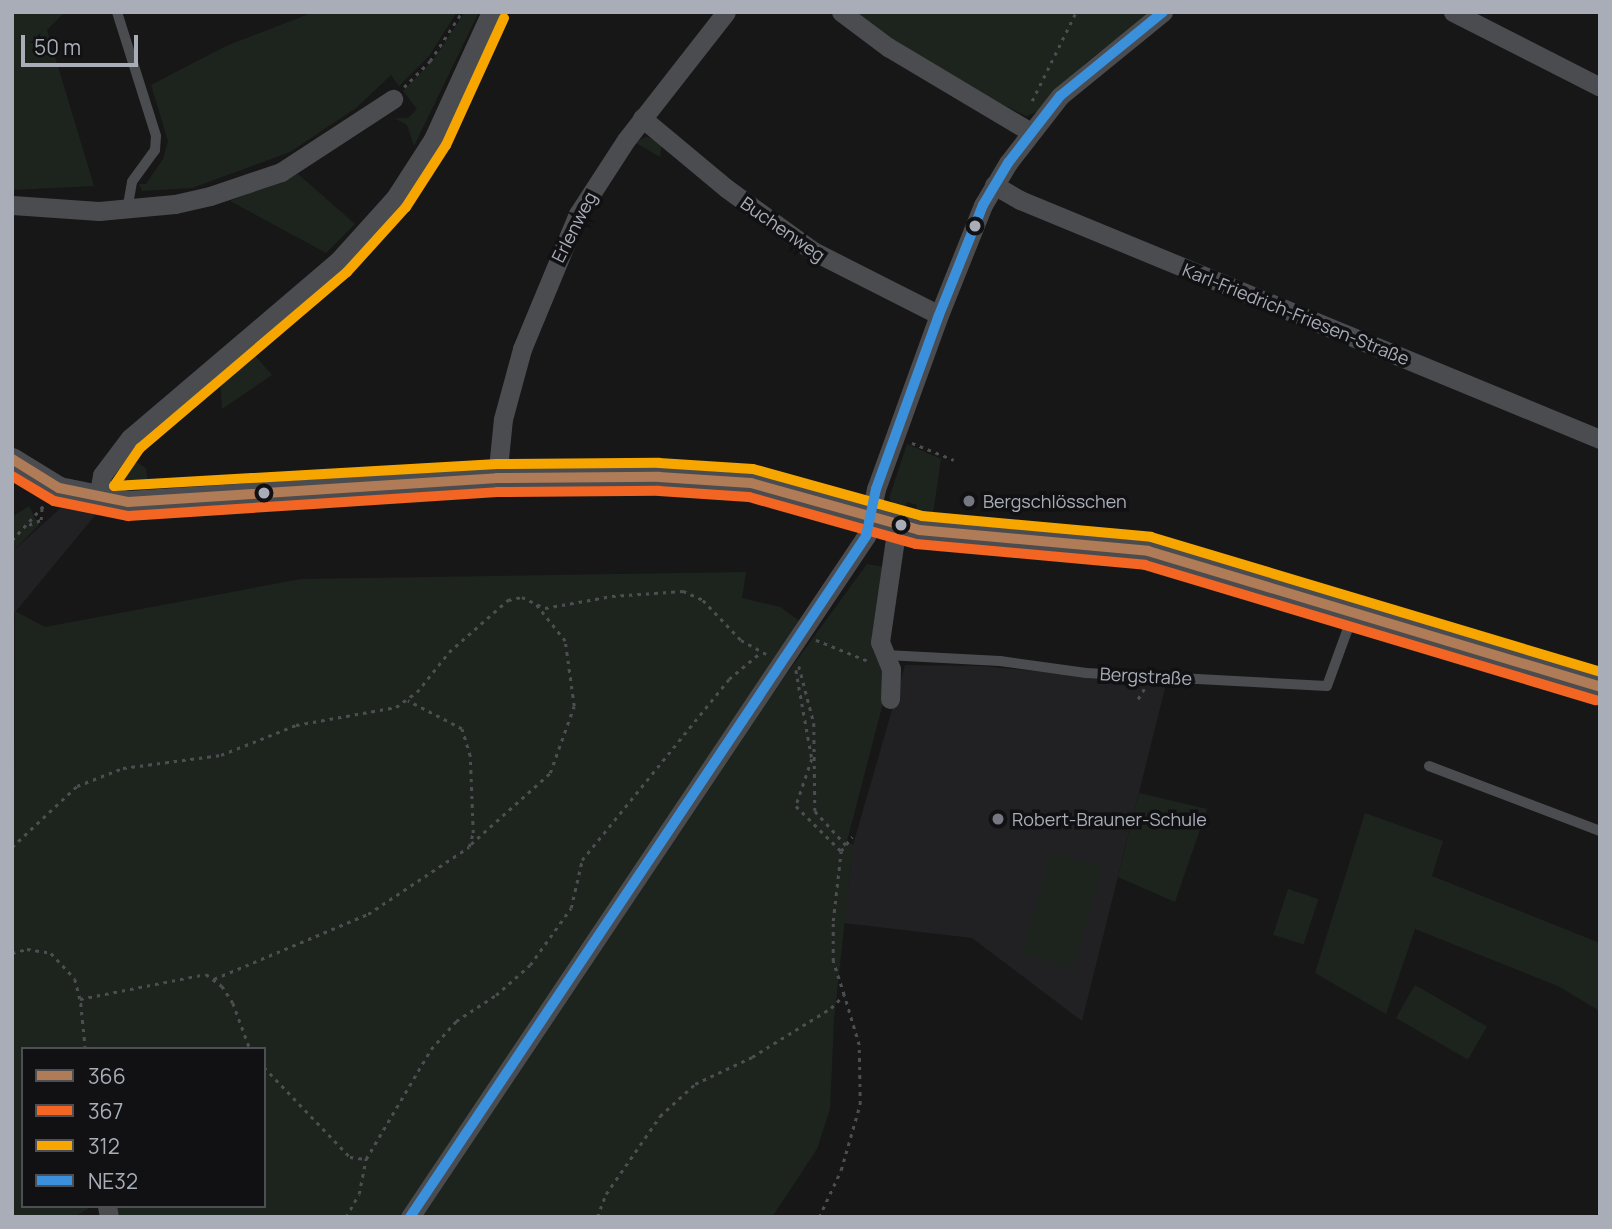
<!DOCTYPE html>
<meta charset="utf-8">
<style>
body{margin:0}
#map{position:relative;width:1612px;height:1229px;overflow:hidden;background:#171717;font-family:Manrope,sans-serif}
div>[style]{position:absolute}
.built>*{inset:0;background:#212123}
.green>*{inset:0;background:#1d241e;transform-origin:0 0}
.path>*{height:2.5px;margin-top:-1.25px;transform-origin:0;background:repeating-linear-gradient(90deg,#4d4e52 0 3.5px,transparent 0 8.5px)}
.service>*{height:10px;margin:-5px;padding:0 5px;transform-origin:5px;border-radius:5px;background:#4b4c50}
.minor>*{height:19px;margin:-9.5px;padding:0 9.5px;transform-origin:9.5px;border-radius:9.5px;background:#4b4c50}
.tertiary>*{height:23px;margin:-11.5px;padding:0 11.5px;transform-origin:11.5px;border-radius:11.5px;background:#4b4c50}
.bus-1>*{height:10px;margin:-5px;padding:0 5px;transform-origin:5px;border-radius:5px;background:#b07c57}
.bus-2>*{height:10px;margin:-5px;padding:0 5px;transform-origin:5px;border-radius:5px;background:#f26522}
.bus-3>*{height:10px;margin:-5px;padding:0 5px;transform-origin:5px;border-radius:5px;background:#f7a600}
.bus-4>*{height:10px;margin:-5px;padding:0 5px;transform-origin:5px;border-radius:5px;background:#3a90db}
.dots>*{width:19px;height:19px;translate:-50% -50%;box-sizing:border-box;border:4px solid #111113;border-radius:50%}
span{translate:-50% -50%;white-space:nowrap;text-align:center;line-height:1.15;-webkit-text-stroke:7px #111113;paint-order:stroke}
.street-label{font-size:18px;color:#a8adb8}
.poi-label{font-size:18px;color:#a8adb8}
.left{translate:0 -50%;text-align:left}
.frame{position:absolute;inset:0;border:14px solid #a8adb8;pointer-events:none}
.legend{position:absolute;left:21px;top:1047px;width:245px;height:161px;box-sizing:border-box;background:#111113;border:2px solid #4d4f55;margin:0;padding:9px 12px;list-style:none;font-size:21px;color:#a8adb8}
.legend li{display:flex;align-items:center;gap:14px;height:35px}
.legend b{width:35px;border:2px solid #4d4f55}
.scale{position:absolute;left:21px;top:35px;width:117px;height:32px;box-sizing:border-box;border:4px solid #a8adb8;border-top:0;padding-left:9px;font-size:21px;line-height:24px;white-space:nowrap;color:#a8adb8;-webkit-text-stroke:5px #111113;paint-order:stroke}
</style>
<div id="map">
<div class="built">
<div style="clip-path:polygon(64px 505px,97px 513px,12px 616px,12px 552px)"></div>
<div style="clip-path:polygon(905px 665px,982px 666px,1166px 684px,1082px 1021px,972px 938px,844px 923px,853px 845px)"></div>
</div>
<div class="green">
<div style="clip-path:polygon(12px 12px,65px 12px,47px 30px,94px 186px,12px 190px)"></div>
<div style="clip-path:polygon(314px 12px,457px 12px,429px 56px,399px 86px,391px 75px,356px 108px,290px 152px,192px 188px,142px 191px,139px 184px,146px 184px,163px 159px,168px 141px,151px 85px,226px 46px)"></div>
<div style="clip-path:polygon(465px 12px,479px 12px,414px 146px,407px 125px,396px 119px,382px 119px,408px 118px,417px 109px,403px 91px,434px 59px)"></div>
<div style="clip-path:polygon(851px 12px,1152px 12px,1088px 61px,1037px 112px,1026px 116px,966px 86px)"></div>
<div style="clip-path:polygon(646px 137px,662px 141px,660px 157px,634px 142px)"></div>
<div style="clip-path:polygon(298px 174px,355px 224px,326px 253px,230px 201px)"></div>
<div style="clip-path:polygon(251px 351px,272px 375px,222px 409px,220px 379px)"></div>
<div style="clip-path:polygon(907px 444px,941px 459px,933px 514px,916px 511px,917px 505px,907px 502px,905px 508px,893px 504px,889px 498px)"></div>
<div style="clip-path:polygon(130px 458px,146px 468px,148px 482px,129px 483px,121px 477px)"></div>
<div style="clip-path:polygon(29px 506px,39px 525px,12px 552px,12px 517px)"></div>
<div style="clip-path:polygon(867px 564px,884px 567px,885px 676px,883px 703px,847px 841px,853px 845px,834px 1020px,830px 1109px,817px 1149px,772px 1217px,421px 1217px,780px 683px)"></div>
<div style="clip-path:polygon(746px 572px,742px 598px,780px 607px,802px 623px,401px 1217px,113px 1217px,111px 1206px,264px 1206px,264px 1049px,23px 1049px,23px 1206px,93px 1206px,74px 1217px,12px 1217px,15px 611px,45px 627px,301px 579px)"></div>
<div style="clip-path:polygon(1139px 793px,1207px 809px,1175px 902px,1118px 877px)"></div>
<div style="clip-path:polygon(1365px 813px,1443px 841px,1432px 876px,1600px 943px,1600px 1011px,1558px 986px,1415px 929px,1386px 1014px,1315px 973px)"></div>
<div style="left:1051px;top:852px;width:53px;height:106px;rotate:16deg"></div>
<div style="left:1288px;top:889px;width:32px;height:48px;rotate:18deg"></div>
<div style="left:1415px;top:985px;width:83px;height:38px;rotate:30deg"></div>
</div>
<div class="path">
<div style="left:404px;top:87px;width:37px;rotate:-45deg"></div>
<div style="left:430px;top:61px;width:59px;rotate:-56.9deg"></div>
<div style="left:1032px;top:101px;width:99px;rotate:-63.7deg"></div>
<div style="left:912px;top:443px;width:45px;rotate:22deg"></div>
<div style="left:29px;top:525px;width:13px;rotate:-23deg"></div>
<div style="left:41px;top:520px;width:13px;rotate:-86deg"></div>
<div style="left:12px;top:540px;width:49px;rotate:-47.5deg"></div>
<div style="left:816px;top:640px;width:56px;rotate:22deg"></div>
<div style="left:799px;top:666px;width:59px;rotate:75.3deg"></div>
<div style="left:814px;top:723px;width:88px;rotate:89.3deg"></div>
<div style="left:815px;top:811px;width:46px;rotate:47.6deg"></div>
<div style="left:796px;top:670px;width:90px;rotate:79.8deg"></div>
<div style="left:812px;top:759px;width:50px;rotate:108.8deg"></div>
<div style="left:796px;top:806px;width:64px;rotate:45deg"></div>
<div style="left:1138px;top:699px;width:12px;rotate:-59deg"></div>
<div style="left:471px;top:844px;width:106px;rotate:-41.9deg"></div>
<div style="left:550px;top:773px;width:71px;rotate:-70.3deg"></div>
<div style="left:574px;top:706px;width:66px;rotate:-97.9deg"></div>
<div style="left:565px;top:641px;width:50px;rotate:-128.5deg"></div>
<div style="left:12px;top:847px;width:89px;rotate:-43.2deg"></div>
<div style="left:77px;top:786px;width:49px;rotate:-21.4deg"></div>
<div style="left:123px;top:768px;width:99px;rotate:-7.6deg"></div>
<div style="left:221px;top:755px;width:81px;rotate:-21.8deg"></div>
<div style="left:296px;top:725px;width:102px;rotate:-10.2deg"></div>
<div style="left:396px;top:707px;width:26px;rotate:-36deg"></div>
<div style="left:417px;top:692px;width:51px;rotate:-51.3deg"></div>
<div style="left:449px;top:652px;width:79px;rotate:-41.4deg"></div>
<div style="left:508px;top:600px;width:14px;rotate:-12deg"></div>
<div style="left:522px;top:597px;width:25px;rotate:26deg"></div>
<div style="left:545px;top:608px;width:68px;rotate:-10.2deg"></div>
<div style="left:612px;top:596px;width:71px;rotate:-4deg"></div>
<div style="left:683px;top:591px;width:22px;rotate:24deg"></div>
<div style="left:703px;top:600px;width:55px;rotate:46.5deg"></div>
<div style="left:741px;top:640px;width:29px;rotate:29deg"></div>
<div style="left:12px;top:953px;width:16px;rotate:-15deg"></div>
<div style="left:27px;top:949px;width:24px;rotate:9deg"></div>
<div style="left:51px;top:953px;width:35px;rotate:47deg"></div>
<div style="left:75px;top:979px;width:21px;rotate:76deg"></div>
<div style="left:214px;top:979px;width:167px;rotate:-22.9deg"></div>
<div style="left:368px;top:914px;width:121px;rotate:-33.6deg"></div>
<div style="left:469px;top:847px;width:15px;rotate:-74deg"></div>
<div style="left:473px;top:833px;width:77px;rotate:-92.2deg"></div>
<div style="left:470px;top:756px;width:28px;rotate:-107deg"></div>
<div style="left:462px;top:729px;width:61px;rotate:-152.6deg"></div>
<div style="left:85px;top:1049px;width:50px;rotate:-95.7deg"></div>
<div style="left:80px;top:999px;width:128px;rotate:-11.2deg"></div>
<div style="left:206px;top:974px;width:20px;rotate:37deg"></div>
<div style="left:222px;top:986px;width:20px;rotate:57deg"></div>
<div style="left:233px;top:1003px;width:49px;rotate:69.7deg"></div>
<div style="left:264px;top:1067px;width:124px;rotate:46.3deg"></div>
<div style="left:350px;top:1157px;width:16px;rotate:7deg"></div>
<div style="left:346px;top:1217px;width:26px;rotate:-61deg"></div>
<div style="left:359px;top:1194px;width:36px;rotate:-79deg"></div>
<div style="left:366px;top:1159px;width:128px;rotate:-59.4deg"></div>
<div style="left:431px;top:1049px;width:38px;rotate:-48deg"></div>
<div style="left:456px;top:1021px;width:48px;rotate:-33deg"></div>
<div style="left:496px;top:995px;width:45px;rotate:-41.4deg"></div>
<div style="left:530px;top:965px;width:70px;rotate:-54.3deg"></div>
<div style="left:571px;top:908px;width:49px;rotate:-77.1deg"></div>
<div style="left:582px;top:860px;width:233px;rotate:-50.9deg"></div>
<div style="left:729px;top:679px;width:40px;rotate:-40deg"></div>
<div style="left:597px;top:1217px;width:25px;rotate:-69deg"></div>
<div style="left:606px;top:1194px;width:95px;rotate:-55.3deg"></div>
<div style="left:660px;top:1116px;width:47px;rotate:-42.4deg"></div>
<div style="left:695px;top:1084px;width:63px;rotate:-25.3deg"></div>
<div style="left:752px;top:1057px;width:93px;rotate:-31.8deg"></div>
<div style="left:831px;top:1008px;width:18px;rotate:-45deg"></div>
<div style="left:844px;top:995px;width:36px;rotate:-108deg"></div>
<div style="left:833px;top:961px;width:40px;rotate:-90deg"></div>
<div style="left:833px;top:921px;width:70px;rotate:-83.5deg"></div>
<div style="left:841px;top:851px;width:18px;rotate:-52deg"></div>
<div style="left:819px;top:1217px;width:52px;rotate:-64.9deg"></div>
<div style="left:841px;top:1170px;width:69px;rotate:-73.9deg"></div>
<div style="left:860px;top:1104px;width:59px;rotate:-91deg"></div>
<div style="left:859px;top:1045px;width:52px;rotate:-106.7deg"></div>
</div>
<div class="service">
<div style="left:117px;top:12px;width:130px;rotate:72.5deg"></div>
<div style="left:156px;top:136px;width:14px;rotate:94deg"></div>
<div style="left:155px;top:150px;width:39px;rotate:126deg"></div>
<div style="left:132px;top:182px;width:27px;rotate:100deg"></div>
<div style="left:886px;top:655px;width:114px;rotate:3deg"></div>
<div style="left:1000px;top:661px;width:87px;rotate:7.9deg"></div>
<div style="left:1086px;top:673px;width:241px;rotate:3.1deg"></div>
<div style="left:1327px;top:686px;width:79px;rotate:-70deg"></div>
<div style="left:1429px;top:766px;width:183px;rotate:20.8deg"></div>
</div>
<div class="minor">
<div style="left:841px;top:12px;width:59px;rotate:36.7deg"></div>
<div style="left:888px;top:47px;width:164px;rotate:30.8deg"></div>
<div style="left:1453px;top:12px;width:165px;rotate:27deg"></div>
<div style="left:642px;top:118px;width:109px;rotate:39.8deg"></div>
<div style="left:726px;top:188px;width:107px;rotate:35.9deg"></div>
<div style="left:813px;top:251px;width:141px;rotate:26.9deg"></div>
<div style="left:994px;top:185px;width:30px;rotate:30deg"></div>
<div style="left:1020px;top:200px;width:627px;rotate:22.4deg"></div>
<div style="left:12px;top:205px;width:87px;rotate:3.9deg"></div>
<div style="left:99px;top:211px;width:76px;rotate:-5.3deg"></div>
<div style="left:175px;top:204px;width:36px;rotate:-13deg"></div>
<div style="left:210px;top:196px;width:75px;rotate:-18.7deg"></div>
<div style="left:281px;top:172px;width:134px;rotate:-33.1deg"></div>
<div style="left:497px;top:478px;width:59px;rotate:-84.2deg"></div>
<div style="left:503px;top:419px;width:73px;rotate:-74.8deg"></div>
<div style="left:522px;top:349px;width:146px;rotate:-67.5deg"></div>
<div style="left:578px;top:214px;width:88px;rotate:-57deg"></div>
<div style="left:626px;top:140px;width:162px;rotate:-52deg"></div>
<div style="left:98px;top:498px;width:23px;rotate:-80deg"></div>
<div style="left:102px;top:475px;width:46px;rotate:-52.9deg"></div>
<div style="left:130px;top:438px;width:273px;rotate:-40.4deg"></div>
<div style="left:338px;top:261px;width:85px;rotate:-47.9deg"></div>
<div style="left:395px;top:198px;width:70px;rotate:-57.2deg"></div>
<div style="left:433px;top:139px;width:140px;rotate:-65.5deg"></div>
<div style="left:890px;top:699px;width:30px;rotate:-88deg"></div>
<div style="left:891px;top:669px;width:29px;rotate:-112deg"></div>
<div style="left:880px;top:642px;width:118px;rotate:-81.7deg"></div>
<div style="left:107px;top:1206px;width:11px;rotate:80deg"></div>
<div style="left:410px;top:1217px;width:820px;rotate:-56.19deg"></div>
<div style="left:866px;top:536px;width:48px;rotate:-78deg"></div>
<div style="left:876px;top:489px;width:185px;rotate:-70.1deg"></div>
<div style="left:939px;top:315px;width:118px;rotate:-68.2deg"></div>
<div style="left:983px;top:205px;width:49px;rotate:-59.2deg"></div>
<div style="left:1008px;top:163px;width:85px;rotate:-52.2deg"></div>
<div style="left:1060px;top:96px;width:133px;rotate:-39.2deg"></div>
</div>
<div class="tertiary">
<div style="left:12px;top:459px;width:55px;rotate:31.7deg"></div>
<div style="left:59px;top:488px;width:70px;rotate:11.5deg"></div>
<div style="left:128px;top:502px;width:370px;rotate:-3.7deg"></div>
<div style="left:497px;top:478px;width:162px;rotate:-0.4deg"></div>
<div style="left:659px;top:477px;width:92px;rotate:3.7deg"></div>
<div style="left:751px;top:483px;width:174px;rotate:15.6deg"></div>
<div style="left:919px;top:530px;width:230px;rotate:5.2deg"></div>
<div style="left:1148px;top:551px;width:472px;rotate:16.7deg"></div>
</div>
<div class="bus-1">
<div style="left:12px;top:459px;width:55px;rotate:31.7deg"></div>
<div style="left:59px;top:488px;width:70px;rotate:11.5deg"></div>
<div style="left:128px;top:502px;width:370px;rotate:-3.7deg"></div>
<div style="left:497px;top:478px;width:162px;rotate:-0.4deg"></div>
<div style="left:659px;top:477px;width:92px;rotate:3.7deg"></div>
<div style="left:751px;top:483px;width:174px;rotate:15.6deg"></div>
<div style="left:919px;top:530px;width:230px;rotate:5.2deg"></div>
<div style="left:1148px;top:551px;width:472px;rotate:16.7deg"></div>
</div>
<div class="bus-2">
<div style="left:12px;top:476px;width:49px;rotate:30.8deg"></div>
<div style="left:54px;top:501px;width:76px;rotate:11.5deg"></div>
<div style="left:128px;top:516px;width:370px;rotate:-3.7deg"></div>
<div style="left:497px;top:492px;width:162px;rotate:-0.4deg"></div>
<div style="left:659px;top:491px;width:90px;rotate:3.8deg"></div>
<div style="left:749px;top:497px;width:173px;rotate:15.7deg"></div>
<div style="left:916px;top:544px;width:230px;rotate:5.2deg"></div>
<div style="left:1145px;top:565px;width:471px;rotate:16.7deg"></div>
</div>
<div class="bus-3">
<div style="left:504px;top:18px;width:140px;rotate:114.5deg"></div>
<div style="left:446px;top:145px;width:74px;rotate:122.8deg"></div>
<div style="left:406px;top:207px;width:88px;rotate:132.2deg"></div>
<div style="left:347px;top:272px;width:272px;rotate:139.6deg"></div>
<div style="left:140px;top:448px;width:46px;rotate:124.4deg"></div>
<div style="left:114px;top:486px;width:384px;rotate:-3.3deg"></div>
<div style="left:497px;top:464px;width:162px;rotate:-0.4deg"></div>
<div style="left:659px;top:463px;width:94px;rotate:3.7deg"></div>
<div style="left:753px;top:469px;width:175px;rotate:15.5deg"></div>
<div style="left:922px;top:516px;width:230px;rotate:5.2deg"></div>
<div style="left:1151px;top:537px;width:469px;rotate:16.7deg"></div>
</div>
<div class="bus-4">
<div style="left:410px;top:1217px;width:820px;rotate:-56.19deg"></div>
<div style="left:866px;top:536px;width:48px;rotate:-78deg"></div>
<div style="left:876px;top:489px;width:185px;rotate:-70.1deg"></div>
<div style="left:939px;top:315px;width:118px;rotate:-68.2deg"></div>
<div style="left:983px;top:205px;width:49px;rotate:-59.2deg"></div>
<div style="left:1008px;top:163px;width:85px;rotate:-52.2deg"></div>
<div style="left:1060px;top:96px;width:133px;rotate:-39.2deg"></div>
</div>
<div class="dots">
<div style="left:975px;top:226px;background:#a8adb8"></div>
<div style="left:264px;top:493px;background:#a8adb8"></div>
<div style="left:969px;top:501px;background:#757880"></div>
<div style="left:901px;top:525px;background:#a8adb8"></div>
<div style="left:998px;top:819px;background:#757880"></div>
</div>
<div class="street-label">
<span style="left:574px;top:227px;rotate:-63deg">Erlenweg</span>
<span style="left:783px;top:229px;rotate:35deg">Buchenweg</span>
<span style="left:1296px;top:314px;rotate:22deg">Karl-Friedrich-Friesen-Straße</span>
<span style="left:1146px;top:676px;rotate:3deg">Bergstraße</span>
</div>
<div class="poi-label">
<span class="left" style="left:983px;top:501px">Bergschlösschen</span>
<span class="left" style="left:1012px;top:819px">Robert-Brauner-Schule</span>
</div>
<div class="frame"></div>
<ul class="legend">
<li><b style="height:9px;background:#b07c57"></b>366</li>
<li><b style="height:9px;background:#f26522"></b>367</li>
<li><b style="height:9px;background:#f7a600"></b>312</li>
<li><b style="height:9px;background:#3a90db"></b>NE32</li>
</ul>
<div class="scale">50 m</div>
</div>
